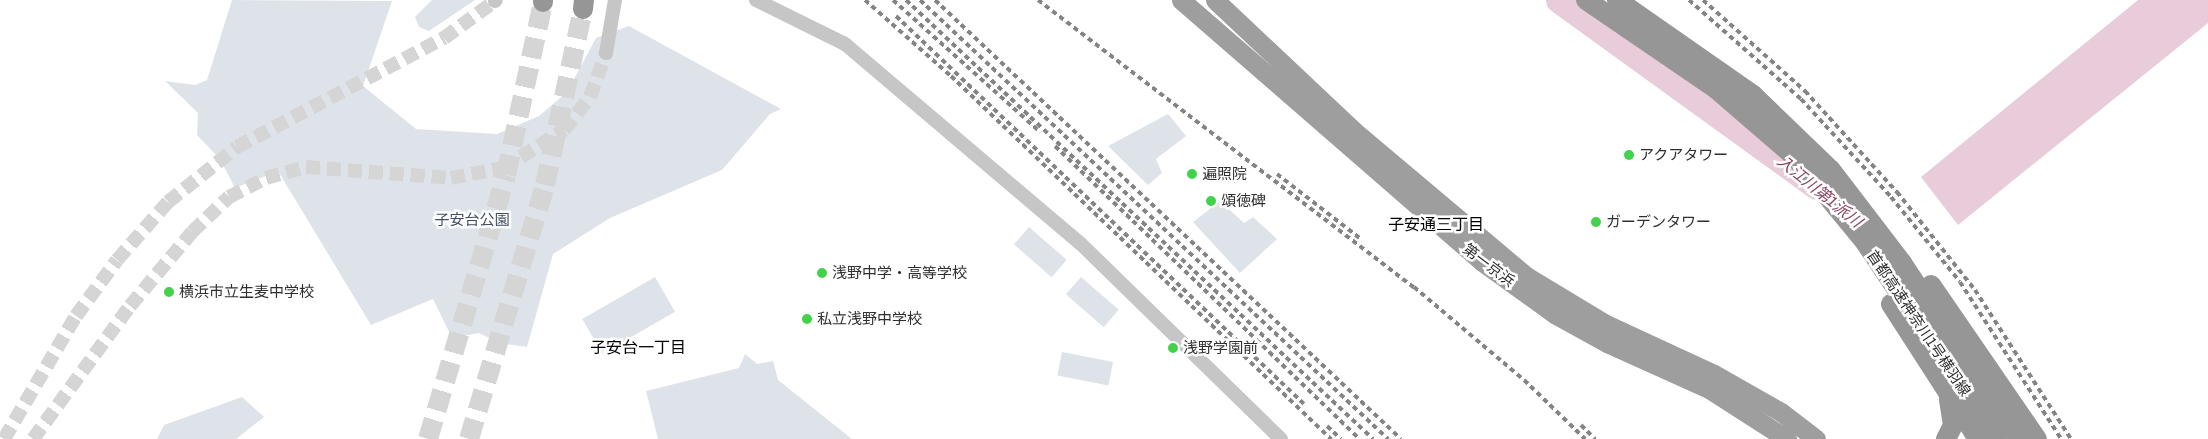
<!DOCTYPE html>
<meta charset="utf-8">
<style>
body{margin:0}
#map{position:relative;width:2208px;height:439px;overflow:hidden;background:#fff;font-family:"Archivo Narrow","Noto Sans JP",sans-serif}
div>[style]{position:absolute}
.green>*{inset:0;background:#dee3ea;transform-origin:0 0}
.water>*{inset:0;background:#e8ccda}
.river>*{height:25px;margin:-12.5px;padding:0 12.5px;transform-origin:12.5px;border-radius:12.5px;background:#e8ccda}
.tertiary-tunnel>*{height:14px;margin-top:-7px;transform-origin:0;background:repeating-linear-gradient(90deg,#d5d5d5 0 14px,transparent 0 21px)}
.motorway-tunnel>*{height:20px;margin-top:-10px;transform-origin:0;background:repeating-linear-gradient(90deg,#d5d5d5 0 20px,transparent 0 30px)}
.tertiary>*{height:14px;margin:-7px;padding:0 7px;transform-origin:7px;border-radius:7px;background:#c6c6c6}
.trunk>*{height:19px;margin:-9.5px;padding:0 9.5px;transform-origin:9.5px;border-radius:9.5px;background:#9e9e9e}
.motorway>*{height:20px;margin:-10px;padding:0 10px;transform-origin:10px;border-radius:10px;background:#969696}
.rail>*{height:4px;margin-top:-2px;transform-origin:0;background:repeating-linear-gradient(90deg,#848484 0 5px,transparent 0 9px)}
.dots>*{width:14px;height:14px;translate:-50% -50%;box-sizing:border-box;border:2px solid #fff;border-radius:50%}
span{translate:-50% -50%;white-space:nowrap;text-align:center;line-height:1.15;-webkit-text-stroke:5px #fff;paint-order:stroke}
.poi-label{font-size:15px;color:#2f2f2f}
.left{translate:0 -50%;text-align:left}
.park-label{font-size:15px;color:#404d66}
.street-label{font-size:15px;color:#2f2f2f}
.water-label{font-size:16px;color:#894566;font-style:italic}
.neighbourhood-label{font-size:16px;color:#000}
</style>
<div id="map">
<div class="green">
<div style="clip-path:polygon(232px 0,392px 1px,363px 86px,416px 129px,497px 134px,539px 116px,567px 92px,596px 38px,629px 26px,781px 109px,770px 114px,722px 170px,610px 218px,553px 254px,527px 347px,499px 343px,479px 333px,452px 338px,433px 299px,371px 325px,278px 171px,235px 188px,220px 159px,197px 135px,198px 113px,165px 81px,195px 85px,207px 80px)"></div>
<div style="clip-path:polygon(432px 0,475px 0,429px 31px,419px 27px,415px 17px)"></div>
<div style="clip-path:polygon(1168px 114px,1186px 136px,1156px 159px,1162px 173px,1148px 185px,1108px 146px)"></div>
<div style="clip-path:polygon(1220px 201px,1244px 223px,1253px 217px,1277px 239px,1240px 273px,1193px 222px)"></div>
<div style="left:1029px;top:227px;width:50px;height:23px;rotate:41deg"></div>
<div style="left:655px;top:277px;width:40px;height:84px;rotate:60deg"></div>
<div style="left:1081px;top:277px;width:50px;height:23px;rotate:41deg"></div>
<div style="left:1062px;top:352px;width:52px;height:24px;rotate:11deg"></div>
<div style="clip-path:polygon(745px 354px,757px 364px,773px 361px,778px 380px,852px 439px,658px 439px,646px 391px,739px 368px)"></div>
<div style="clip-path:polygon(242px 397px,264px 417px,236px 439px,157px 439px,164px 425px)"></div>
</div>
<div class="water">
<div style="clip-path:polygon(2138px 0,2208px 0,2208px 23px,1958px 225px,1921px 177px)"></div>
</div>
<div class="river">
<div style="left:1558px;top:0;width:319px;rotate:35.9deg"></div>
</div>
<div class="tertiary-tunnel">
<div style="left:4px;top:439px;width:143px;rotate:-59.7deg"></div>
<div style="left:76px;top:316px;width:69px;rotate:-53.8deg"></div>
<div style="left:117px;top:260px;width:77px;rotate:-48.7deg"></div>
<div style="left:168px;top:202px;width:88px;rotate:-38.6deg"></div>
<div style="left:237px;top:147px;width:234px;rotate:-27.8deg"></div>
<div style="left:444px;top:38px;width:63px;rotate:-36deg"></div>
<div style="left:33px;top:439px;width:165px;rotate:-53.9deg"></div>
<div style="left:130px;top:306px;width:97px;rotate:-50deg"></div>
<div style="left:192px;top:232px;width:51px;rotate:-43.4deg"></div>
<div style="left:229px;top:197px;width:42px;rotate:-27.2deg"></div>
<div style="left:266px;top:178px;width:41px;rotate:-15.4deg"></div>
<div style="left:306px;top:167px;width:145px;rotate:4.3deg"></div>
<div style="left:451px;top:178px;width:53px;rotate:-10.9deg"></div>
<div style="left:503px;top:168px;width:72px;rotate:-31.9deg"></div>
<div style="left:564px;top:130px;width:42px;rotate:-51.8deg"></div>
<div style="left:590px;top:97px;width:47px;rotate:-70deg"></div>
</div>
<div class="motorway-tunnel">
<div style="left:428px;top:439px;width:275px;rotate:-73.5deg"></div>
<div style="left:506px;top:175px;width:177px;rotate:-77.9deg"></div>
<div style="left:469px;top:439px;width:265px;rotate:-73.3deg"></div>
<div style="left:545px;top:185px;width:180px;rotate:-77.8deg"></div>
</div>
<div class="tertiary">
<div style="left:756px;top:0;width:99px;rotate:26.3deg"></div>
<div style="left:845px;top:44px;width:308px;rotate:40.3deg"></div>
<div style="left:1080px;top:243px;width:281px;rotate:44.3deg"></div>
<div style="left:495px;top:1px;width:1px;rotate:-45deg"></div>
<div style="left:606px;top:53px;width:54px;rotate:-80.4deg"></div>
</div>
<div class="trunk">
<div style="left:1181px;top:0;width:398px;rotate:41deg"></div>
<div style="left:1481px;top:261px;width:92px;rotate:35.8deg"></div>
<div style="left:1556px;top:315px;width:58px;rotate:28.8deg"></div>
<div style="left:1607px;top:343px;width:112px;rotate:24.3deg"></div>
<div style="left:1709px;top:389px;width:93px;rotate:32.7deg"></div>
<div style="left:1215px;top:0;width:191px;rotate:43.3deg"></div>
<div style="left:1354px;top:131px;width:225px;rotate:40.1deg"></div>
<div style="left:1526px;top:276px;width:91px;rotate:31.1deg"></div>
<div style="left:1604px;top:323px;width:121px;rotate:24.9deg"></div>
<div style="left:1714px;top:374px;width:77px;rotate:29.6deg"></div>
<div style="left:1781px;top:412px;width:44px;rotate:37.6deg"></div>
</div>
<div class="motorway">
<div style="left:1586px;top:0;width:156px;rotate:34.3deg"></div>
<div style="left:1715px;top:88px;width:106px;rotate:40.8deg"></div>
<div style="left:1795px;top:157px;width:110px;rotate:50.5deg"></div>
<div style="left:1865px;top:242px;width:237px;rotate:56.2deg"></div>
<div style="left:1617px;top:0;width:166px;rotate:34.9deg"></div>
<div style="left:1753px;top:95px;width:108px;rotate:43.9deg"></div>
<div style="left:1831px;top:170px;width:117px;rotate:52.6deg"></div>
<div style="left:1902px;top:263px;width:211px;rotate:56.4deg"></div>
<div style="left:543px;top:2px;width:2px;rotate:-90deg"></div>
<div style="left:583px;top:9px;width:9px;rotate:-84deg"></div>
<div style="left:1931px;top:285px;width:187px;rotate:55.5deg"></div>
<div style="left:1891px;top:304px;width:161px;rotate:57.2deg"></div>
<div style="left:1946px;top:439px;width:16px;rotate:-63deg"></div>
<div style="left:1953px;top:425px;width:26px;rotate:-99deg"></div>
</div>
<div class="rail">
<div style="left:865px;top:0;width:115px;rotate:41.5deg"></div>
<div style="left:951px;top:76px;width:526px;rotate:43.69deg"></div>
<div style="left:893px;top:0;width:198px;rotate:41.9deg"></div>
<div style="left:906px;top:0;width:641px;rotate:43.23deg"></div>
<div style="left:920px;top:0;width:642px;rotate:43.17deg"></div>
<div style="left:935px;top:0;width:640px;rotate:43.29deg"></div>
<div style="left:1038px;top:0;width:473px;rotate:37.4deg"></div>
<div style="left:1414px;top:287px;width:144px;rotate:40.2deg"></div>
<div style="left:1524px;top:380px;width:85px;rotate:44deg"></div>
<div style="left:1689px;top:0;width:149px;rotate:41.5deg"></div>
<div style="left:1801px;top:99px;width:133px;rotate:47.4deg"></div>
<div style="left:1891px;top:197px;width:109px;rotate:50.9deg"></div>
<div style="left:1960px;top:282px;width:187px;rotate:57.2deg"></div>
<div style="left:1703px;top:0;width:137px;rotate:41.7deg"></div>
<div style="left:1805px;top:91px;width:137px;rotate:47.7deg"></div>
<div style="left:1897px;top:192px;width:125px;rotate:51.5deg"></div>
<div style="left:1975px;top:290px;width:177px;rotate:57.2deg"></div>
<div style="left:896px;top:16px;width:564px;rotate:43.56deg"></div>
<div style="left:1055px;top:146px;width:422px;rotate:43.9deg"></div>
<div style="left:1277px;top:174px;width:108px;rotate:37.8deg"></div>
<div style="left:1581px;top:425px;width:20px;rotate:45deg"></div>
<div style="left:1327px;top:426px;width:19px;rotate:43deg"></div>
</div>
<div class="dots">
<div style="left:1629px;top:155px;background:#43d34a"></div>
<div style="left:1192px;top:174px;background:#43d34a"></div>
<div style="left:1211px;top:201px;background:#43d34a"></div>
<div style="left:1596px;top:222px;background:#43d34a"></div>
<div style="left:822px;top:273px;background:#43d34a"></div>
<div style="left:169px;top:292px;background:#43d34a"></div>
<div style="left:807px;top:319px;background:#43d34a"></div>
<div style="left:1173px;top:348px;background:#43d34a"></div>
</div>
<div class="poi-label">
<span class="left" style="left:1639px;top:155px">アクアタワー</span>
<span class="left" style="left:1202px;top:174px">遍照院</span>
<span class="left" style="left:1221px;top:201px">頌徳碑</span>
<span class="left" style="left:1606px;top:222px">ガーデンタワー</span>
<span class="left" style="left:832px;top:273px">浅野中学・高等学校</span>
<span class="left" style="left:179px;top:292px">横浜市立生麦中学校</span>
<span class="left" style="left:817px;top:319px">私立浅野中学校</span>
<span class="left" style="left:1183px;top:348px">浅野学園前</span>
</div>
<div class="park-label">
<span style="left:472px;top:220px">子安台公園</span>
</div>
<div class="street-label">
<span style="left:1489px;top:265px;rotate:37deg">第一京浜</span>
<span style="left:1919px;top:323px;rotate:56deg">首都高速神奈川1号横羽線</span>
</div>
<div class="water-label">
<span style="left:1820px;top:191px;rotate:39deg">入江川第1派川</span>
</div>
<div class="neighbourhood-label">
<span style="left:1436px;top:224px">子安通三丁目</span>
<span style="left:638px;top:347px">子安台一丁目</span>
</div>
</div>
